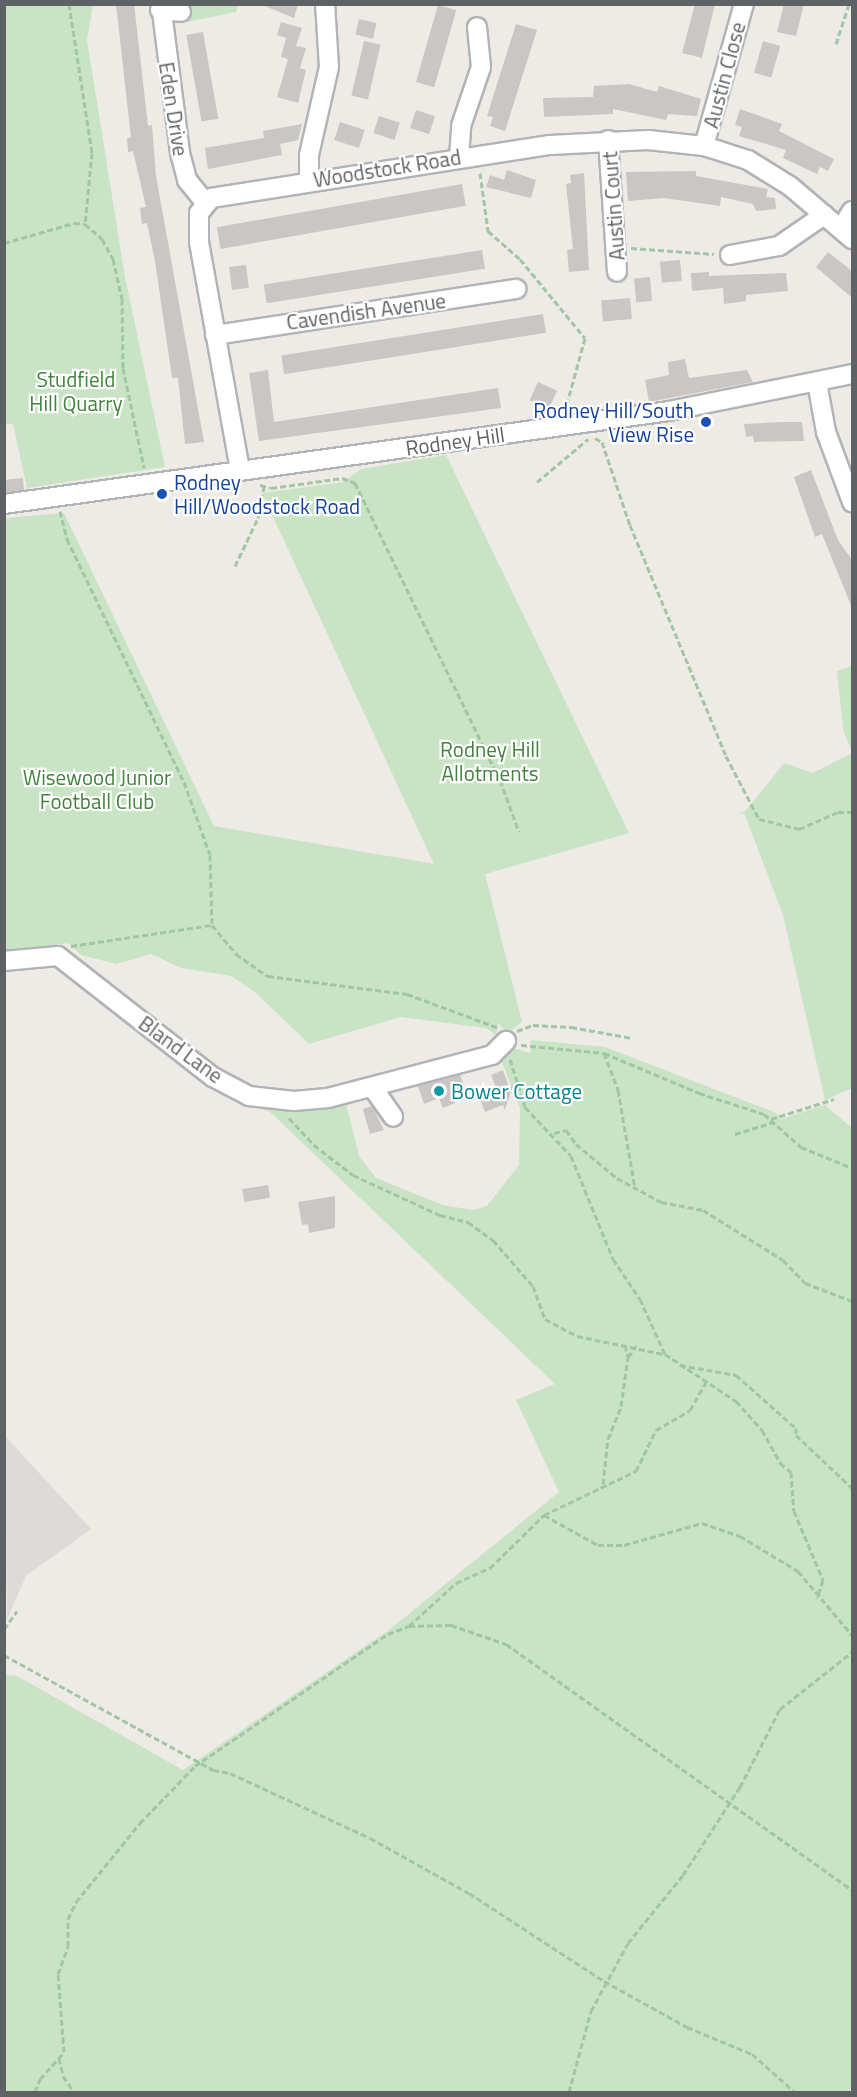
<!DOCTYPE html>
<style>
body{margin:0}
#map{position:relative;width:857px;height:2097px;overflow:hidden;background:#eeebe6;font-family:"Titillium Web",sans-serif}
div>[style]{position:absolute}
.industrial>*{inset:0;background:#dddbd8}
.green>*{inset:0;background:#c9e3c5}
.building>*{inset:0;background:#cac6c3;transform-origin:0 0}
.path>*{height:3px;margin-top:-1.5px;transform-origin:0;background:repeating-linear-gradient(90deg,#a1c6a6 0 6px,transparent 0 9px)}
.roads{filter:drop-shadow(2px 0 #b1b4b7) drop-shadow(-2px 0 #b1b4b7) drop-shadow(0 2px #b1b4b7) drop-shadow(0 -2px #b1b4b7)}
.minor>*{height:18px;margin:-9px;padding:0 9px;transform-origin:9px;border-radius:9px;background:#fff}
.dots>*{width:16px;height:16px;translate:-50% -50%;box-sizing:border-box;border:3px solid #fff;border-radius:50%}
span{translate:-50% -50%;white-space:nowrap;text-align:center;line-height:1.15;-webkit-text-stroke:4.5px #fff;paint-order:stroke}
.street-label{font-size:21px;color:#5e6265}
.park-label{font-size:21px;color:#44823f}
.transit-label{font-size:21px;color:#164399}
.right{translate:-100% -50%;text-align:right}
.left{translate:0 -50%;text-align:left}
.culture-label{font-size:21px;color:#0d838f}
.frame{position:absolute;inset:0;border:6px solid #5e6265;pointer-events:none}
</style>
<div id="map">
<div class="industrial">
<div style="clip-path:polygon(5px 1436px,91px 1529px,26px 1576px,7px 1620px)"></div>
</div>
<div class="green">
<div style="clip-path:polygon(4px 5px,93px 5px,87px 40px,125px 277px,165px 467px,27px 488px,13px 424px,4px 424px)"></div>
<div style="clip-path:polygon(187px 5px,238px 5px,236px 12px,187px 22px)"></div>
<div style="clip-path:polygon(446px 455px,629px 833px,485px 874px,522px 1022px,508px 1033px,498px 1023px,496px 1035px,486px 1028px,401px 1017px,309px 1044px,256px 993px,231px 976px,181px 968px,151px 954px,116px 964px,81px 955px,68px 943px,5px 953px,5px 518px,64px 513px,214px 826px,434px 864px,262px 493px,344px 482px,361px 469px)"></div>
<div style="clip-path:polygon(852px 666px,852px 753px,843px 729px,837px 671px)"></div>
<div style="clip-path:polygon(852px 753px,852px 1088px,825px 1100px,783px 915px,744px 813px,735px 816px,746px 810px,784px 763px,813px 773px)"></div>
<div style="clip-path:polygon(531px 1040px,605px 1047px,776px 1113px,781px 1119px,825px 1105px,852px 1128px,852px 2092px,5px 2092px,4px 1675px,17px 1676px,183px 1770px,389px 1630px,559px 1492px,516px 1400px,555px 1384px,270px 1112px,257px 1108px,345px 1099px,359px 1156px,376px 1178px,443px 1205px,473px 1210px,487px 1206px,519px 1165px,520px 1108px,500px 1057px,510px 1047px,530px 1053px)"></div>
</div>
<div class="building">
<div style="clip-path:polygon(116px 4px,134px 4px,148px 126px,152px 125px,156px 176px,204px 442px,185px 444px,178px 378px,172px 378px,155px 261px,147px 223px,142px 224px,140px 208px,146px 207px,133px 151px,128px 152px,127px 138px,131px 138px)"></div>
<div style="clip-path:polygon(260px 4px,298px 4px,294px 18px)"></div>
<div style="clip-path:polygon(695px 4px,715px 4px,702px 58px,682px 53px)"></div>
<div style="clip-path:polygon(784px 4px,804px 4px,796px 36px,777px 32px)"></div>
<div style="left:438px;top:5px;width:19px;height:80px;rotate:16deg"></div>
<div style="left:359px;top:19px;width:18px;height:16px;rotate:13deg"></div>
<div style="clip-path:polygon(281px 22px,302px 28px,296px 46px,306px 48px,300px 68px,306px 70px,298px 103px,277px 97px,288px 59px,281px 57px,286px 38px,277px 35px)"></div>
<div style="clip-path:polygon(516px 24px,537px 30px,505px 131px,490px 126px,493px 117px,487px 116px)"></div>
<div style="left:203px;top:32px;width:88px;height:17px;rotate:80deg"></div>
<div style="left:364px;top:41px;width:17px;height:56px;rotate:13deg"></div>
<div style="left:763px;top:41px;width:18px;height:33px;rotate:16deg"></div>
<div style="clip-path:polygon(629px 84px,657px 92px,659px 86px,701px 99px,697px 116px,668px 114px,666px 120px,613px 109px,613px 114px,544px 117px,543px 98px,593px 97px,594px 86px)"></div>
<div style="clip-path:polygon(740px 109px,782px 124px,779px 131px,834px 159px,828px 171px,820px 167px,817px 174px,783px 158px,786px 150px,739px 136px,742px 127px,735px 125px)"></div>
<div style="left:416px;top:110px;width:20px;height:19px;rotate:18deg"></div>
<div style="left:379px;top:116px;width:22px;height:18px;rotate:18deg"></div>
<div style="left:340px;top:122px;width:26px;height:19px;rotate:18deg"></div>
<div style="clip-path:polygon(302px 124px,298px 140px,280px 144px,282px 155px,208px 169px,205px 148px,264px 138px,263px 131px)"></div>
<div style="clip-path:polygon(507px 170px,536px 180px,531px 198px,486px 187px,490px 175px,504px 180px)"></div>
<div style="clip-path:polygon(696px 171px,696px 176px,768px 189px,766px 197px,775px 198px,776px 209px,756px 211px,753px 204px,721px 197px,720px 206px,664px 198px,628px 201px,626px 172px)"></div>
<div style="clip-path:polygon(584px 173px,589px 270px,569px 272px,567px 250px,573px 249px,566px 184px,571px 183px,570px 175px)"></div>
<div style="left:462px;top:184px;width:22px;height:249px;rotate:80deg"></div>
<div style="left:482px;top:250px;width:19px;height:221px;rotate:81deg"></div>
<div style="clip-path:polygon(828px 252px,852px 271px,852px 298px,816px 267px)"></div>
<div style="left:680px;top:260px;width:21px;height:20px;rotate:85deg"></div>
<div style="left:246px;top:265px;width:23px;height:17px;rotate:83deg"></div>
<div style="clip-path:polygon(709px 272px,709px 276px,786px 273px,788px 291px,746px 295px,746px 301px,724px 304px,723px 288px,692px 291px,691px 273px)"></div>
<div style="left:650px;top:277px;width:24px;height:16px;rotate:85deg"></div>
<div style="left:630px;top:298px;width:21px;height:29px;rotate:85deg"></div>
<div style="left:543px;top:314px;width:19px;height:265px;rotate:81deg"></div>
<div style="clip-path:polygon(685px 359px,689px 378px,747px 370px,753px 382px,649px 402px,645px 380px,669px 375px,668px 362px)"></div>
<div style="clip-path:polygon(268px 370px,274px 422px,498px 388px,501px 408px,259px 441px,249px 373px)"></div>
<div style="left:538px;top:382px;width:21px;height:20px;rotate:25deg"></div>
<div style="clip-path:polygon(784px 422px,802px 422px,804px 441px,754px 442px,753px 436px,746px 437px,744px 424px)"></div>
<div style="clip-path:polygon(811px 470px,838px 540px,852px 560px,852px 608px,822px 534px,815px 537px,794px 477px)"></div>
<div style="clip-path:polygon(23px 478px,24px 490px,4px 493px,4px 480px)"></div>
<div style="clip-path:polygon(503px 1070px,509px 1087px,513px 1085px,505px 1110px,503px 1105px,485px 1112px,480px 1100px,498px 1092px,491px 1075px)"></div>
<div style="clip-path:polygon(460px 1075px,465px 1088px,451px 1093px,455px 1103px,443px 1108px,439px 1098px,424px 1104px,418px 1086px)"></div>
<div style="clip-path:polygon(372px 1106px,384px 1130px,370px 1134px,363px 1109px)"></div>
<div style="left:268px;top:1185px;width:13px;height:26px;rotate:81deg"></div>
<div style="clip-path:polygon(335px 1196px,335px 1228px,309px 1233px,308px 1224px,302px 1225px,298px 1202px)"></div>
</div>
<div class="path">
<div style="left:69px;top:4px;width:151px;rotate:81.2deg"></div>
<div style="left:92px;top:153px;width:71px;rotate:95.6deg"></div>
<div style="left:836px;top:44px;width:42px;rotate:-72deg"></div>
<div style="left:480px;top:173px;width:59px;rotate:82.1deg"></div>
<div style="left:488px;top:231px;width:43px;rotate:41.2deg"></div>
<div style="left:520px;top:259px;width:102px;rotate:50.6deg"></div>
<div style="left:585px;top:338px;width:76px;rotate:105.3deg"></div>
<div style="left:4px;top:243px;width:73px;rotate:-15.9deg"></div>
<div style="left:74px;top:223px;width:11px;rotate:5deg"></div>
<div style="left:85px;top:224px;width:23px;rotate:41deg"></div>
<div style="left:102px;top:239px;width:23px;rotate:61deg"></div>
<div style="left:113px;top:259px;width:41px;rotate:77.3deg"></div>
<div style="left:122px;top:299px;width:69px;rotate:89.2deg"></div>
<div style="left:123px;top:368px;width:102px;rotate:78.1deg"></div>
<div style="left:631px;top:248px;width:83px;rotate:4.1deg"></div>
<div style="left:595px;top:438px;width:8px;rotate:30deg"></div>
<div style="left:602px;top:442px;width:88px;rotate:71.4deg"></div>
<div style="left:630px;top:525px;width:250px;rotate:67.4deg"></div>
<div style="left:726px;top:756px;width:71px;rotate:62.4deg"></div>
<div style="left:759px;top:819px;width:41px;rotate:14deg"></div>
<div style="left:799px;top:829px;width:43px;rotate:-23.6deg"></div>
<div style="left:838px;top:812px;width:14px"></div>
<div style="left:537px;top:482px;width:67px;rotate:-40.1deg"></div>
<div style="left:260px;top:485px;width:11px;rotate:15deg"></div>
<div style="left:271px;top:488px;width:72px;rotate:-8deg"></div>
<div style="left:342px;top:478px;width:14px;rotate:21deg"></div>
<div style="left:355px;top:483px;width:331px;rotate:64deg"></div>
<div style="left:500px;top:780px;width:55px;rotate:69.9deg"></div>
<div style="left:60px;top:511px;width:29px;rotate:76deg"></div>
<div style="left:67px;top:539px;width:270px;rotate:64.3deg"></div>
<div style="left:184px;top:782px;width:77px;rotate:70.4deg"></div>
<div style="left:210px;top:855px;width:70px;rotate:88.4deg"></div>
<div style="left:235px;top:566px;width:53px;rotate:-64.4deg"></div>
<div style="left:258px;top:518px;width:31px;rotate:-79deg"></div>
<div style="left:71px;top:946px;width:143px;rotate:-8.5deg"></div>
<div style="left:212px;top:925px;width:38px;rotate:50deg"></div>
<div style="left:236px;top:954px;width:39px;rotate:35deg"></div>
<div style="left:268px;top:976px;width:140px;rotate:7.4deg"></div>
<div style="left:407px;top:994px;width:98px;rotate:20.3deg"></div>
<div style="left:517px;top:1031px;width:17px;rotate:-21deg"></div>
<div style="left:533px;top:1025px;width:38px;rotate:3deg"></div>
<div style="left:571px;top:1027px;width:62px;rotate:10.2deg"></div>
<div style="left:521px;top:1045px;width:83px;rotate:5.5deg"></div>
<div style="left:604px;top:1053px;width:103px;rotate:22.8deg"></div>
<div style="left:699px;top:1093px;width:68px;rotate:17.9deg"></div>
<div style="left:764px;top:1114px;width:50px;rotate:41.7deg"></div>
<div style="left:801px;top:1147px;width:55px;rotate:22.4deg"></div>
<div style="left:604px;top:1053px;width:40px;rotate:69deg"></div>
<div style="left:618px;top:1090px;width:99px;rotate:80.2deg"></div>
<div style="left:510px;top:1059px;width:50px;rotate:72.6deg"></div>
<div style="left:525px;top:1107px;width:67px;rotate:46.8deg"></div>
<div style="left:571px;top:1156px;width:111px;rotate:67.8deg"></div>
<div style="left:613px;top:1259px;width:48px;rotate:56deg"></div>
<div style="left:640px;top:1299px;width:60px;rotate:65.6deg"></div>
<div style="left:665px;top:1354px;width:85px;rotate:33.5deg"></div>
<div style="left:736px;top:1401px;width:39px;rotate:48deg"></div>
<div style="left:762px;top:1430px;width:38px;rotate:61deg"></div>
<div style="left:780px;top:1463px;width:14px;rotate:39deg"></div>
<div style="left:791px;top:1472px;width:39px;rotate:86deg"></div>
<div style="left:794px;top:1511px;width:75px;rotate:67.2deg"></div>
<div style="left:823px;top:1580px;width:19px;rotate:108deg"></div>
<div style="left:289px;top:1118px;width:37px;rotate:47deg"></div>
<div style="left:314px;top:1145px;width:49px;rotate:37.6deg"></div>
<div style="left:353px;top:1175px;width:96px;rotate:24.7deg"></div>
<div style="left:440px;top:1215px;width:29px;rotate:14deg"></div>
<div style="left:468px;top:1222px;width:31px;rotate:36deg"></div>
<div style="left:493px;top:1240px;width:61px;rotate:49deg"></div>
<div style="left:533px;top:1286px;width:35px;rotate:70deg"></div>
<div style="left:545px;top:1319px;width:36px;rotate:28deg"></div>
<div style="left:577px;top:1336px;width:88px;rotate:11.8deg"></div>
<div style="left:771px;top:1119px;width:66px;rotate:-17.6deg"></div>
<div style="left:554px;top:1133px;width:12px;rotate:-14deg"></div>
<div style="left:566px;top:1130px;width:17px;rotate:54deg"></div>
<div style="left:576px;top:1144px;width:53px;rotate:39.7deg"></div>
<div style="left:617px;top:1178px;width:50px;rotate:28.6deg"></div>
<div style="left:661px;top:1202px;width:43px;rotate:10.8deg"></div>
<div style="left:703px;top:1210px;width:94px;rotate:32deg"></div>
<div style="left:783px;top:1260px;width:32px;rotate:46deg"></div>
<div style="left:805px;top:1283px;width:50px;rotate:21deg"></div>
<div style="left:735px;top:1134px;width:41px;rotate:-17.1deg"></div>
<div style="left:625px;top:1345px;width:12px;rotate:76deg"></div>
<div style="left:680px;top:1365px;width:57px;rotate:10.1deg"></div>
<div style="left:736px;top:1375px;width:80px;rotate:41.5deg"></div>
<div style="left:796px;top:1428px;width:7px;rotate:90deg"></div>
<div style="left:796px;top:1435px;width:77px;rotate:43.4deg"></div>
<div style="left:603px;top:1484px;width:45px;rotate:-83.7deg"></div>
<div style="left:608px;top:1439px;width:35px;rotate:-68deg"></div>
<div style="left:621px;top:1406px;width:49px;rotate:-81.9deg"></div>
<div style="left:628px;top:1357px;width:14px;rotate:-54deg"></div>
<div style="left:544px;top:1515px;width:62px;rotate:29.1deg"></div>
<div style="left:598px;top:1545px;width:26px"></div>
<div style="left:624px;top:1545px;width:81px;rotate:-15.8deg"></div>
<div style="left:702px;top:1523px;width:40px;rotate:18.9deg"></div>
<div style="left:740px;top:1536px;width:68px;rotate:31.1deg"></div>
<div style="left:798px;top:1571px;width:84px;rotate:49.8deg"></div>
<div style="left:409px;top:1626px;width:42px;rotate:-1.4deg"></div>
<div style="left:451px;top:1625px;width:58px;rotate:19.1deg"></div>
<div style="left:506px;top:1644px;width:425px;rotate:35.4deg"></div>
<div style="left:4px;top:1629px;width:22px;rotate:-54deg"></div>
<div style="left:4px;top:1655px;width:239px;rotate:28.8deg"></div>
<div style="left:213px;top:1770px;width:17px;rotate:10deg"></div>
<div style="left:230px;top:1773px;width:154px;rotate:24.9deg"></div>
<div style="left:370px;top:1838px;width:113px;rotate:29.1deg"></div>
<div style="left:469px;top:1893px;width:161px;rotate:33.1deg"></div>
<div style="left:604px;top:1981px;width:95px;rotate:29deg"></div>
<div style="left:687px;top:2027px;width:70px;rotate:22.6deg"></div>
<div style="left:752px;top:2054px;width:57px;rotate:41.5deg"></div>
<div style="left:59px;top:2058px;width:18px;rotate:77deg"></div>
<div style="left:63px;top:2076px;width:19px;rotate:55deg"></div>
<div style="left:4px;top:2092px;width:20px"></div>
<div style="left:35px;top:2092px;width:14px;rotate:-69deg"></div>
<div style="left:40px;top:2079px;width:36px;rotate:-48deg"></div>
<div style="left:64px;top:2052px;width:78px;rotate:-94.4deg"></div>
<div style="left:58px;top:1974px;width:30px;rotate:-70deg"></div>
<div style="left:68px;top:1946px;width:27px;rotate:-90deg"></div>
<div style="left:68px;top:1919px;width:19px;rotate:-65deg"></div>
<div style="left:76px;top:1902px;width:102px;rotate:-51deg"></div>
<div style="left:140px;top:1823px;width:79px;rotate:-46deg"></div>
<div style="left:195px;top:1766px;width:234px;rotate:-34.4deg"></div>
<div style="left:388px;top:1634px;width:22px;rotate:-21deg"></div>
<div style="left:409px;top:1626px;width:64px;rotate:-42.5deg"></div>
<div style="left:456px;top:1583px;width:37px;rotate:-24deg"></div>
<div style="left:490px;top:1568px;width:76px;rotate:-44.5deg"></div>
<div style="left:544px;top:1515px;width:102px;rotate:-25.6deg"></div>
<div style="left:636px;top:1471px;width:46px;rotate:-64deg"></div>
<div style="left:656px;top:1430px;width:39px;rotate:-30deg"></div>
<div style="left:690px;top:1410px;width:32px;rotate:-60deg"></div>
<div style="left:569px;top:2092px;width:84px;rotate:-74.8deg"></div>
<div style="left:591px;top:2011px;width:77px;rotate:-61.4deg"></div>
<div style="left:628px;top:1943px;width:87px;rotate:-51deg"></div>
<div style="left:683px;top:1875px;width:105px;rotate:-57.1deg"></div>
<div style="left:740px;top:1787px;width:88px;rotate:-62.9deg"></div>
<div style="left:780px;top:1709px;width:92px;rotate:-38.4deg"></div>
</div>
<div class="roads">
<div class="minor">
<div style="left:161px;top:4px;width:150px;rotate:82.7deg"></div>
<div style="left:180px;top:153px;width:28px;rotate:75deg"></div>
<div style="left:187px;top:180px;width:28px;rotate:51deg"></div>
<div style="left:160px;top:10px;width:21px;rotate:5deg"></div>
<div style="left:608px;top:140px;width:132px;rotate:86.1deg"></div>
<div style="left:704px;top:146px;width:148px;rotate:-74.3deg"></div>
<div style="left:459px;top:158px;width:32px;rotate:-86deg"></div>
<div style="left:461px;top:126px;width:62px;rotate:-71.3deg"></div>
<div style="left:481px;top:67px;width:40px;rotate:-95.7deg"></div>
<div style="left:309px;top:180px;width:25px;rotate:-90deg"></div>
<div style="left:309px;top:155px;width:90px;rotate:-77.2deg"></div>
<div style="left:329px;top:67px;width:63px;rotate:-93.6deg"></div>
<div style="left:841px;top:229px;width:21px;rotate:-59deg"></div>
<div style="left:730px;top:255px;width:50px;rotate:-10.4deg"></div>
<div style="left:779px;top:246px;width:55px;rotate:-34.6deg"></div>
<div style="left:215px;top:335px;width:305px;rotate:-8.7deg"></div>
<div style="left:817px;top:382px;width:51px;rotate:79.8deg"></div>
<div style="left:826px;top:432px;width:75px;rotate:69.6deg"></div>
<div style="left:240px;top:470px;width:232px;rotate:-100.2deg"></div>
<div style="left:199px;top:242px;width:29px;rotate:-90deg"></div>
<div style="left:199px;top:213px;width:19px;rotate:-51deg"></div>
<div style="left:211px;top:198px;width:343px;rotate:-8.9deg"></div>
<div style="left:550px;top:145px;width:98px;rotate:-2.9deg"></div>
<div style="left:648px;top:140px;width:56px;rotate:6.1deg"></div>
<div style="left:704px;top:146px;width:46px;rotate:17.7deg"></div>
<div style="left:748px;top:160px;width:49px;rotate:31.8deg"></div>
<div style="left:790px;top:186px;width:82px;rotate:40.5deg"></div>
<div style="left:4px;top:504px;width:671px;rotate:-7.96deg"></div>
<div style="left:669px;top:411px;width:187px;rotate:-11.4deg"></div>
<div style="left:4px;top:961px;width:54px;rotate:-5.3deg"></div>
<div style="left:58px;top:956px;width:197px;rotate:38deg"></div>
<div style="left:213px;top:1077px;width:41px;rotate:27.8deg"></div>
<div style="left:249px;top:1096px;width:45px;rotate:6.3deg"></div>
<div style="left:294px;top:1101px;width:34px;rotate:-5deg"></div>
<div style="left:328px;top:1098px;width:170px;rotate:-14.7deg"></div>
<div style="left:492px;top:1055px;width:20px;rotate:-45deg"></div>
<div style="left:373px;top:1088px;width:35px;rotate:55deg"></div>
</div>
</div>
<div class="dots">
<div style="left:706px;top:422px;background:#1a4fb4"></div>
<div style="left:162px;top:494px;background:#1a4fb4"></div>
<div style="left:439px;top:1091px;background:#0f9aa8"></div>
</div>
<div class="street-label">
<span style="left:724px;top:75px;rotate:-75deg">Austin Close</span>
<span style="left:174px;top:109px;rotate:81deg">Eden Drive</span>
<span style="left:387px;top:168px;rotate:-9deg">Woodstock Road</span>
<span style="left:613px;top:206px;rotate:-94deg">Austin Court</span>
<span style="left:366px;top:311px;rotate:-8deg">Cavendish Avenue</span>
<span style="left:455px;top:441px;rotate:-8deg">Rodney Hill</span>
<span style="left:181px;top:1049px;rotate:36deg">Bland Lane</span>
</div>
<div class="park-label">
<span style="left:76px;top:391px">Studfield<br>Hill Quarry</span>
<span style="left:490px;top:761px">Rodney Hill<br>Allotments</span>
<span style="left:97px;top:789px">Wisewood Junior<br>Football Club</span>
</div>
<div class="transit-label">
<span class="right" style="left:694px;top:422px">Rodney Hill/South<br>View Rise</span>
<span class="left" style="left:174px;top:494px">Rodney<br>Hill/Woodstock Road</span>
</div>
<div class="culture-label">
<span class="left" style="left:451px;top:1091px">Bower Cottage</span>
</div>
<div class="frame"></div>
</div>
